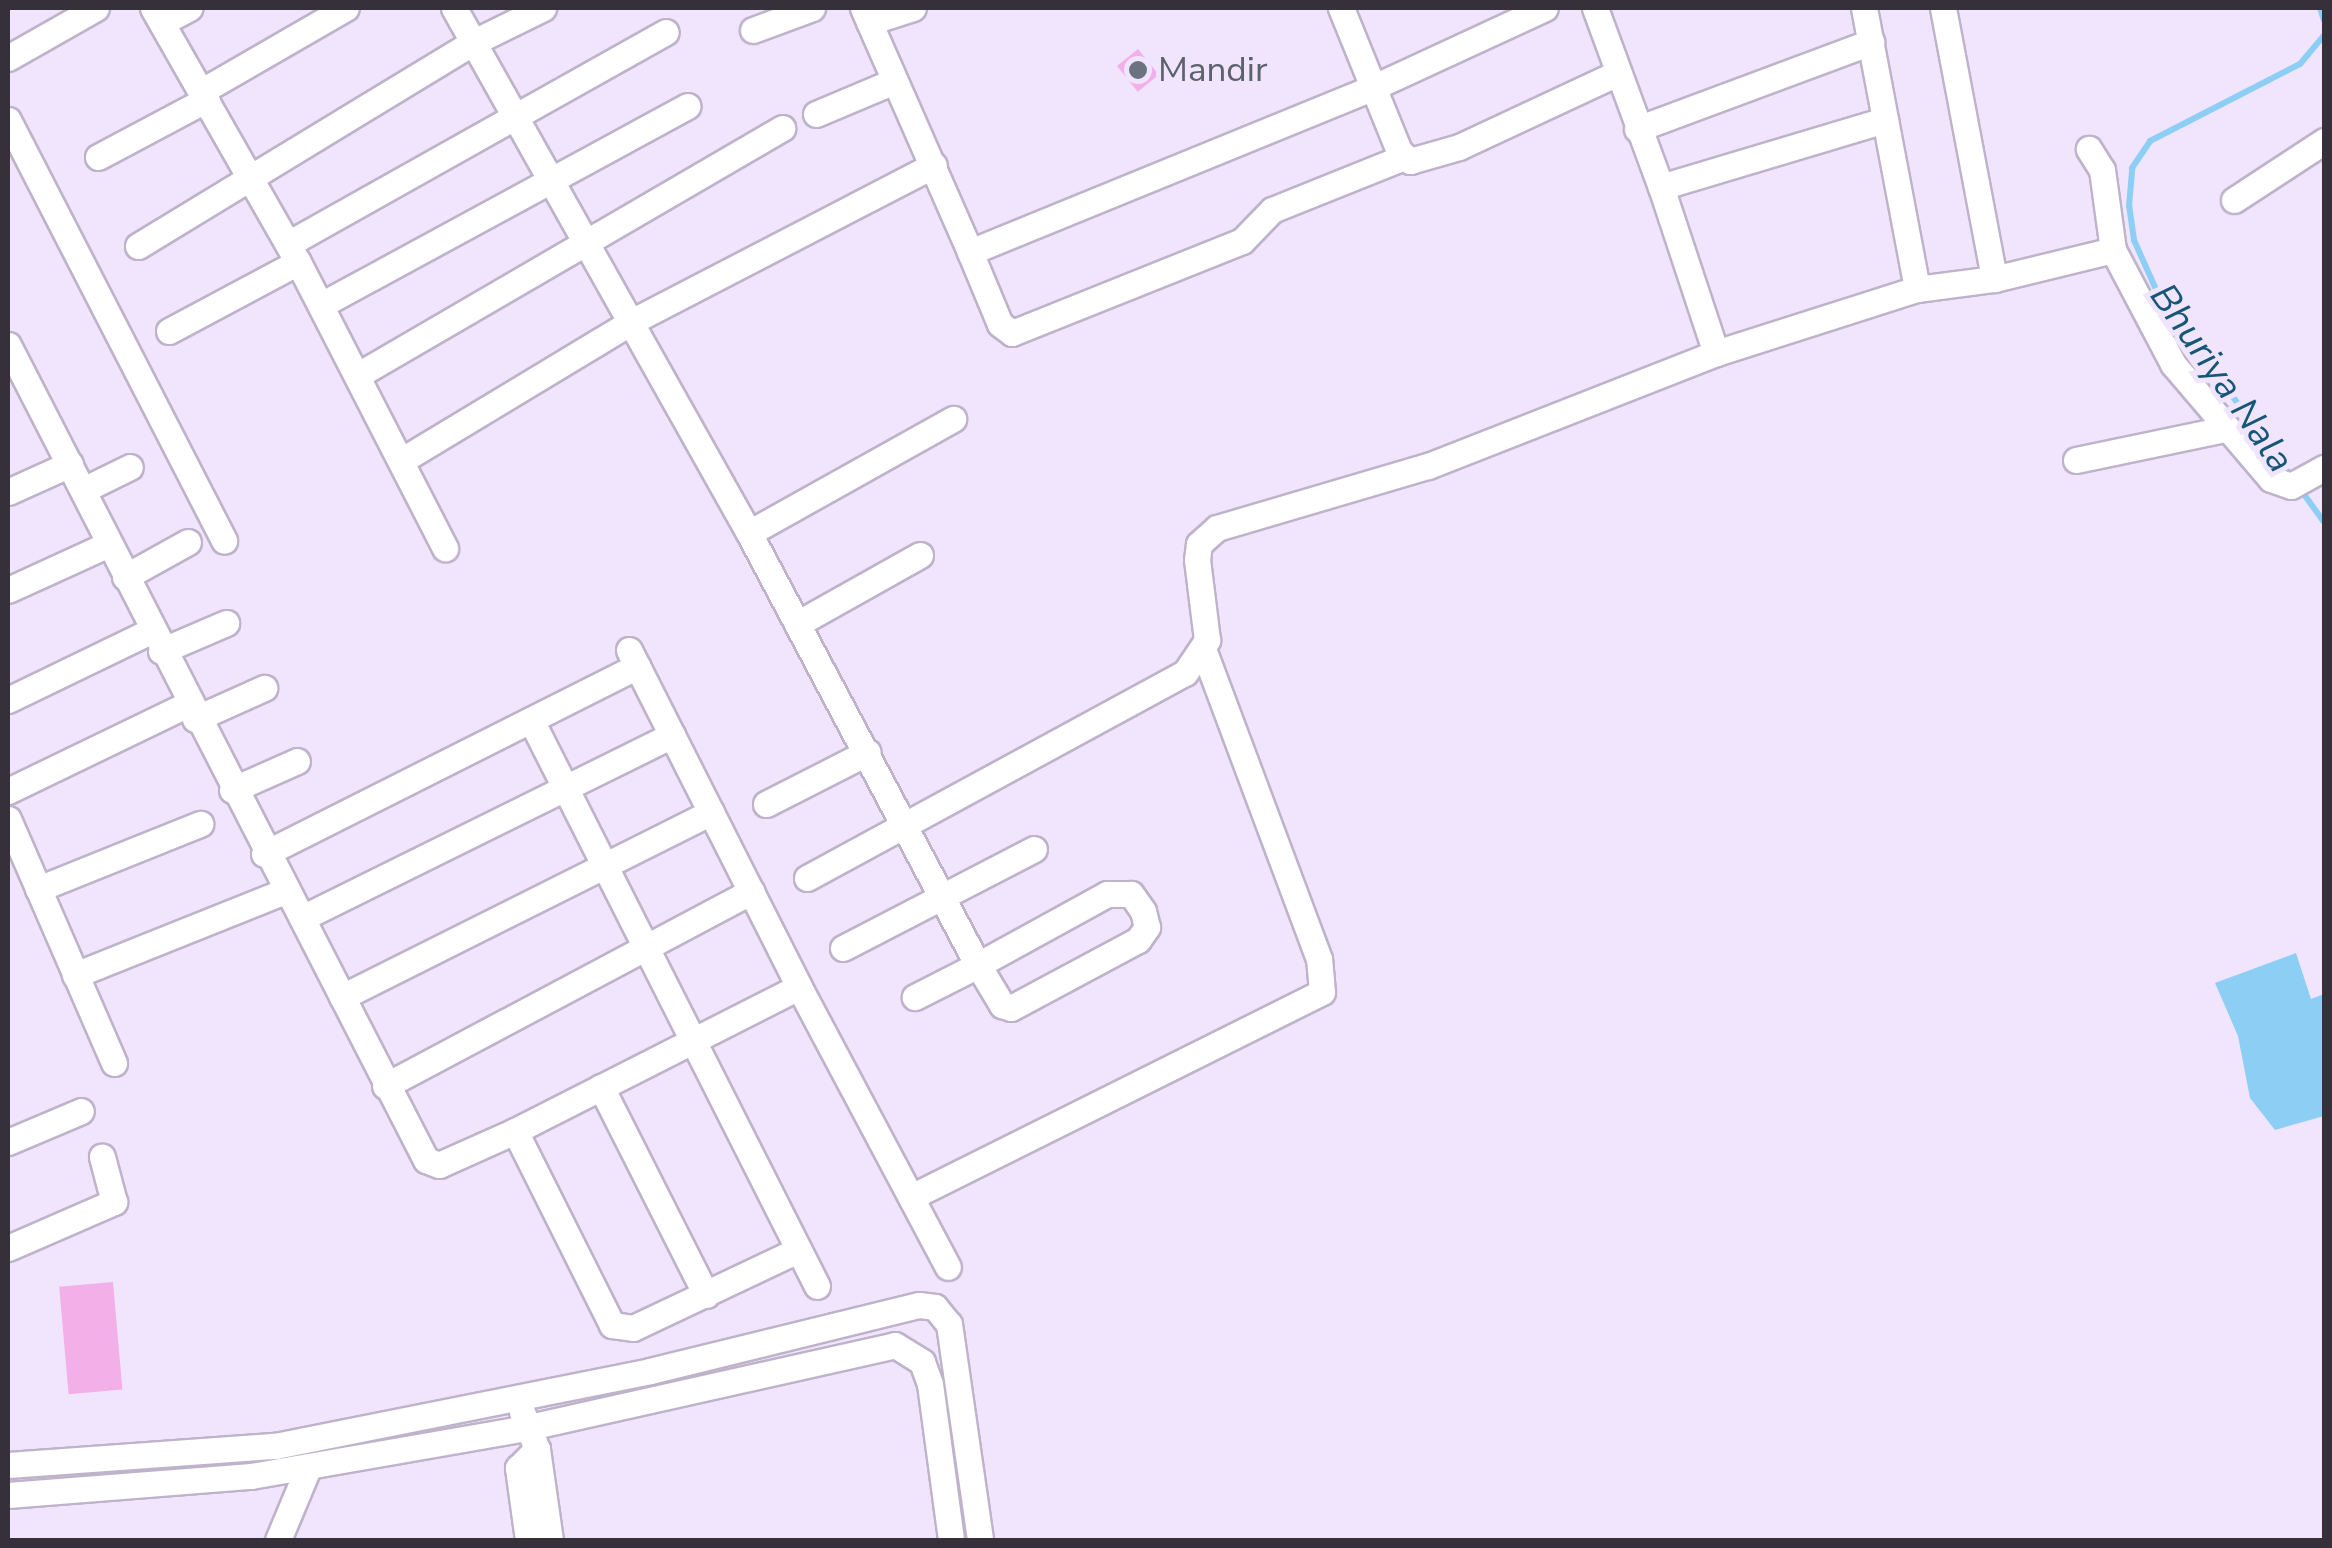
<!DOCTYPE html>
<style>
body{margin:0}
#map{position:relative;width:2332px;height:1548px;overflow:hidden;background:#f0e5fd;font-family:"Nunito Sans",sans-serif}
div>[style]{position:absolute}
.water>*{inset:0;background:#8dcef5}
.stream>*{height:6px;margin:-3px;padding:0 3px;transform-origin:3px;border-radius:3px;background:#8dcef5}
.building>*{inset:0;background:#f2afe8;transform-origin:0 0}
.roads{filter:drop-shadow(2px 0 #beb3ca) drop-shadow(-2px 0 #beb3ca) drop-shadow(0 2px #beb3ca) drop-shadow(0 -2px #beb3ca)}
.minor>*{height:25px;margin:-12.5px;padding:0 12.5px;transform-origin:12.5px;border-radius:12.5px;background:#fff}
.dots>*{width:28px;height:28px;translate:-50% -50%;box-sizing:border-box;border:5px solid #f0e5fd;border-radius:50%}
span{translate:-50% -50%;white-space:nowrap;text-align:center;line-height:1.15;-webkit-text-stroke:10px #f0e5fd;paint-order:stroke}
.worship-label{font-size:35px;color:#5b616d}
.left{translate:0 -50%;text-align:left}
.water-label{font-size:38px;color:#165677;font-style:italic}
.frame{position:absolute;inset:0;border:10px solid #35303a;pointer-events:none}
</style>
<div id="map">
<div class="water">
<div style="clip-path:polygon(2296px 953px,2311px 999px,2324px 994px,2324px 1116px,2275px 1130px,2250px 1098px,2238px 1036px,2215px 983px)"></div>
</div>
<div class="stream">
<div style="left:2320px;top:8px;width:13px;rotate:72deg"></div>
<div style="left:2291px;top:476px;width:223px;rotate:-126.3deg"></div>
<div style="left:2159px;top:296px;width:61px;rotate:-114.1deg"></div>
<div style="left:2134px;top:240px;width:34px;rotate:-98deg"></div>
<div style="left:2129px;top:206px;width:38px;rotate:-85deg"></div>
<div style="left:2132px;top:168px;width:32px;rotate:-56deg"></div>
<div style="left:2150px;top:141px;width:169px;rotate:-27.2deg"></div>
<div style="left:2300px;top:64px;width:38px;rotate:-50deg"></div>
<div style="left:2298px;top:486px;width:44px;rotate:54.2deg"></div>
</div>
<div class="building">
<div style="left:1138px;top:49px;width:33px;height:27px;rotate:51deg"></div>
<div style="left:113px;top:1282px;width:108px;height:54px;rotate:85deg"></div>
</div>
<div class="roads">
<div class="minor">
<div style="left:153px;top:8px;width:292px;rotate:60.3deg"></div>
<div style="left:298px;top:262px;width:322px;rotate:62.8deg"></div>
<div style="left:454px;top:8px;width:602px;rotate:60.67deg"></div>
<div style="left:749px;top:533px;width:489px;rotate:62.1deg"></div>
<div style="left:978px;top:965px;width:47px;rotate:59deg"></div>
<div style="left:1002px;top:1005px;width:9px;rotate:18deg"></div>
<div style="left:1011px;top:1008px;width:144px;rotate:-28.2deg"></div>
<div style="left:1138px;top:940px;width:16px;rotate:-55deg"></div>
<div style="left:1147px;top:927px;width:16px;rotate:-104deg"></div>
<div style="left:1143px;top:911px;width:21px;rotate:-125deg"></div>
<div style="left:1131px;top:894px;width:24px;rotate:180deg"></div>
<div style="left:1107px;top:894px;width:147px;rotate:151.2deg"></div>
<div style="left:978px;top:965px;width:71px;rotate:153.1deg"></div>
<div style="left:863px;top:8px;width:266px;rotate:66.3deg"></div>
<div style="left:970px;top:252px;width:436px;rotate:-22.2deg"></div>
<div style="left:1374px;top:87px;width:188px;rotate:-24.8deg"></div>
<div style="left:1341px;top:8px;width:154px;rotate:67.9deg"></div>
<div style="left:1399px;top:151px;width:15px;rotate:42deg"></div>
<div style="left:1410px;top:161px;width:51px;rotate:-15.9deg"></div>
<div style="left:1459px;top:147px;width:175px;rotate:-25deg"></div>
<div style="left:1595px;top:8px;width:191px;rotate:69.8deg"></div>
<div style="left:1661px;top:187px;width:234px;rotate:-16.7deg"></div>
<div style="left:1864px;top:8px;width:286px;rotate:79.3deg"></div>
<div style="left:1943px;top:8px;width:276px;rotate:79.3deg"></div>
<div style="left:1994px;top:279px;width:122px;rotate:-13.7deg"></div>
<div style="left:2113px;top:250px;width:81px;rotate:-97.8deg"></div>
<div style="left:2102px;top:170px;width:25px;rotate:-122deg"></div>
<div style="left:163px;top:22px;width:30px;rotate:-28deg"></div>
<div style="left:869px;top:22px;width:46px;rotate:-17.7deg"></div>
<div style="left:753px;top:30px;width:63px;rotate:-20.4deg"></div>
<div style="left:8px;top:58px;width:101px;rotate:-29.6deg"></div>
<div style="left:202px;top:91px;width:166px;rotate:-30deg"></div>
<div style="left:816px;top:114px;width:85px;rotate:-22.9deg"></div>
<div style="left:8px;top:120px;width:473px;rotate:62.8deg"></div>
<div style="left:1637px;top:129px;width:250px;rotate:-20.4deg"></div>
<div style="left:98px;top:157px;width:123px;rotate:-28deg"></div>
<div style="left:1661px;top:187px;width:175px;rotate:71.7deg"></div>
<div style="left:2234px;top:200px;width:108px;rotate:-33.2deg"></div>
<div style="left:288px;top:244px;width:433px;rotate:-29.3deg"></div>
<div style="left:138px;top:246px;width:393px;rotate:-31.3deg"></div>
<div style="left:474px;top:42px;width:77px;rotate:-26.2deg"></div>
<div style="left:2113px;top:250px;width:129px;rotate:62.2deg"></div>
<div style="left:2173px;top:364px;width:151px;rotate:49.6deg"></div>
<div style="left:2271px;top:479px;width:21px;rotate:19deg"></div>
<div style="left:2291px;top:486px;width:38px;rotate:-29deg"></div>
<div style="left:970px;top:252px;width:78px;rotate:67.4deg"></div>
<div style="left:1000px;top:324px;width:15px;rotate:37deg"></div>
<div style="left:1012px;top:333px;width:248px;rotate:-21.8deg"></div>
<div style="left:1242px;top:241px;width:43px;rotate:-45.9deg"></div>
<div style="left:1272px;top:210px;width:142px;rotate:-21.9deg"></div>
<div style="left:321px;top:305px;width:417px;rotate:-28.5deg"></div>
<div style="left:169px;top:331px;width:146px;rotate:-28.1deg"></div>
<div style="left:8px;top:345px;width:916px;rotate:62.85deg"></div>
<div style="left:426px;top:1160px;width:14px;rotate:21deg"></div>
<div style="left:439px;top:1165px;width:83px;rotate:-24.1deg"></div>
<div style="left:515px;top:1131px;width:318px;rotate:-26.9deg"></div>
<div style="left:799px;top:987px;width:317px;rotate:62deg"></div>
<div style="left:358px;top:375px;width:491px;rotate:-30.2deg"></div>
<div style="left:404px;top:459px;width:265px;rotate:-31.1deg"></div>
<div style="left:631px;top:322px;width:341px;rotate:-27.4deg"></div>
<div style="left:2076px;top:460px;width:152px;rotate:-11.8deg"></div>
<div style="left:83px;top:490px;width:52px;rotate:-26.1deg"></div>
<div style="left:8px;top:492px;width:68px;rotate:-24.3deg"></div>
<div style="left:749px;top:533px;width:234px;rotate:-29.2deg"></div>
<div style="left:125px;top:577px;width:72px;rotate:-29.1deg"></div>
<div style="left:8px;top:590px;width:111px;rotate:-24.5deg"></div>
<div style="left:797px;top:624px;width:141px;rotate:-29.3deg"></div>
<div style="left:629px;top:650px;width:377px;rotate:63.2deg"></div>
<div style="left:161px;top:651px;width:71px;rotate:-23.3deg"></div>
<div style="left:8px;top:700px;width:159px;rotate:-25.8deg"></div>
<div style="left:195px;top:719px;width:76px;rotate:-24.2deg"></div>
<div style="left:531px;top:720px;width:634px;rotate:63.19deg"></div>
<div style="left:232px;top:790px;width:71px;rotate:-24deg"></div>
<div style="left:8px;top:791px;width:200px;rotate:-25.8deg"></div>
<div style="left:766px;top:804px;width:114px;rotate:-27deg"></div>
<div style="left:8px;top:819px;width:266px;rotate:66.5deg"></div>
<div style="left:264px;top:854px;width:418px;rotate:-26.7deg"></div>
<div style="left:807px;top:878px;width:430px;rotate:-28.5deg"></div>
<div style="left:1185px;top:673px;width:40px;rotate:-56deg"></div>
<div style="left:1207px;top:640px;width:81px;rotate:-97.1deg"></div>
<div style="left:1197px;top:560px;width:16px;rotate:-83deg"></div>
<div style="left:1199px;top:544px;width:24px;rotate:-42deg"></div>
<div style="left:1217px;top:528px;width:220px;rotate:-16.4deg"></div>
<div style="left:1428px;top:466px;width:309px;rotate:-21.4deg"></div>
<div style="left:1716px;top:353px;width:211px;rotate:-17.7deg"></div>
<div style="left:1917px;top:289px;width:78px;rotate:-7.4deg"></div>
<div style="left:38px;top:889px;width:175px;rotate:-21.9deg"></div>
<div style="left:302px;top:918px;width:413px;rotate:-26.3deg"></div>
<div style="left:843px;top:948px;width:215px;rotate:-27.4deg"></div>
<div style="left:75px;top:975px;width:226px;rotate:-21.8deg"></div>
<div style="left:342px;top:997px;width:413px;rotate:-26.6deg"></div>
<div style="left:385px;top:1086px;width:415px;rotate:-28deg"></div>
<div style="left:601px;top:1087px;width:233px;rotate:63.2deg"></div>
<div style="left:515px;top:1131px;width:217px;rotate:63.4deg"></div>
<div style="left:612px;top:1325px;width:21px;rotate:8deg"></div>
<div style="left:633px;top:1328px;width:183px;rotate:-25.3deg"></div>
<div style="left:8px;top:1142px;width:79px;rotate:-23deg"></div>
<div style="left:911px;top:1197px;width:459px;rotate:-26.5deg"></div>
<div style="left:1322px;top:992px;width:33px;rotate:-95deg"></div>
<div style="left:1319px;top:959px;width:329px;rotate:-110.5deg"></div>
<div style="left:8px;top:1248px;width:116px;rotate:-23.5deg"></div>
<div style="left:114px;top:1202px;width:47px;rotate:-104.9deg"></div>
<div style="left:522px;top:1412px;width:40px;rotate:68deg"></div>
<div style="left:537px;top:1449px;width:92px;rotate:81.9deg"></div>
<div style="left:8px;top:1465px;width:268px;rotate:-4.1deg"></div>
<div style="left:275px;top:1446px;width:382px;rotate:-11.3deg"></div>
<div style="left:650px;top:1371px;width:277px;rotate:-13.8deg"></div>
<div style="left:919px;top:1305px;width:16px;rotate:7deg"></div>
<div style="left:935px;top:1307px;width:22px;rotate:51deg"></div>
<div style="left:949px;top:1324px;width:218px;rotate:81.8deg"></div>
<div style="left:8px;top:1495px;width:244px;rotate:-4.5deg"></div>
<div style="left:251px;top:1476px;width:278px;rotate:-9.9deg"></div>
<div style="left:525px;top:1428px;width:379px;rotate:-12.6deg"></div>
<div style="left:895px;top:1345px;width:32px;rotate:32deg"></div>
<div style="left:922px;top:1362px;width:23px;rotate:70deg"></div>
<div style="left:930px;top:1384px;width:157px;rotate:82.3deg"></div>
<div style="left:278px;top:1540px;width:80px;rotate:-67.3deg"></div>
<div style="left:528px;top:1540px;width:73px;rotate:-97.9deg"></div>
<div style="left:518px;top:1468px;width:27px;rotate:-45deg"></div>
</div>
</div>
<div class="dots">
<div style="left:1138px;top:70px;background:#6b7280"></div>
</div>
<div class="worship-label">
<span class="left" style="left:1158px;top:70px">Mandir</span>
</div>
<div class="water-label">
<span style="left:2222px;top:378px;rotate:55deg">Bhuriya Nala</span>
</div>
<div class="frame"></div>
</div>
